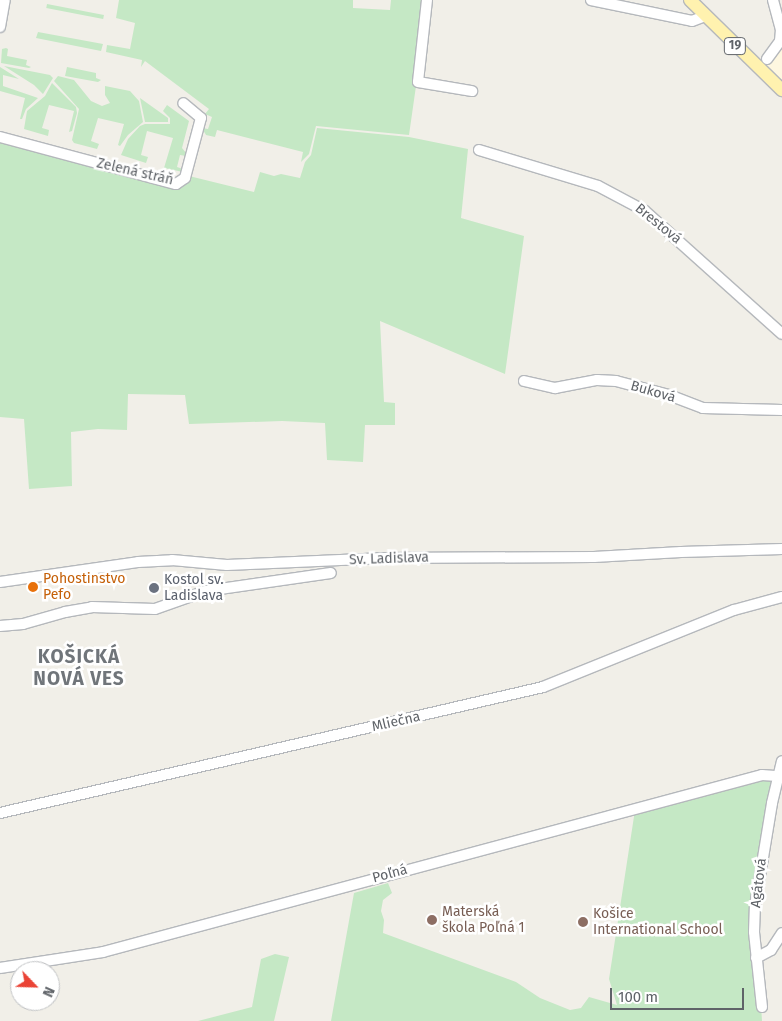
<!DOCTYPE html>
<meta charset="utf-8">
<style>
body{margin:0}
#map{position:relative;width:782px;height:1021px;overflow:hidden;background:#f1efe8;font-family:"Fira Sans",sans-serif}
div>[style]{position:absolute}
.commercial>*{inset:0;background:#fef7e0}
.green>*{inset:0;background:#c5e8c5;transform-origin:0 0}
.roads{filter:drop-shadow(1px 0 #b5b8bc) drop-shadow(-1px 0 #b5b8bc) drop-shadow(0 1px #b5b8bc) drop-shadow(0 -1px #b5b8bc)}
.minor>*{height:10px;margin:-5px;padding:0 5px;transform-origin:5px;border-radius:5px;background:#fff}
.major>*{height:12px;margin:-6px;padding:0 6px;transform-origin:6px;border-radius:6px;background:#fff2af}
.dots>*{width:14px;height:14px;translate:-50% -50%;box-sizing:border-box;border:2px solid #fff;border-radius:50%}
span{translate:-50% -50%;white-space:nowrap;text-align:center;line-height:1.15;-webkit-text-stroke:5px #fff;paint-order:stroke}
.shield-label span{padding:1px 4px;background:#fff;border:1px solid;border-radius:4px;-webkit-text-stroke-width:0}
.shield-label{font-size:12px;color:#5f6368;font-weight:700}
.street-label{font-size:14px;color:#5f6368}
.food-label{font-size:14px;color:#c56008}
.left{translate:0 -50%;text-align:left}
.worship-label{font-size:14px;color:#5b616d}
.education-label{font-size:14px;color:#785e54}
.district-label{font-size:19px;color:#70757a;font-weight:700;letter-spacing:1px}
.north{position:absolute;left:10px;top:961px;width:50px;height:50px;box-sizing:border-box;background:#fff;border:1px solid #bfc1c3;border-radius:50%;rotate:114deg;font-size:14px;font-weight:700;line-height:20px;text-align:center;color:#5f6368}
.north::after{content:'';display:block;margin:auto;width:18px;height:22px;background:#ea4335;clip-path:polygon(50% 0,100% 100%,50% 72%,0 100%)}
.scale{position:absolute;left:610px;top:988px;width:134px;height:22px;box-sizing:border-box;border:2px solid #5f6368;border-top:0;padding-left:6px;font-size:15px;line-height:18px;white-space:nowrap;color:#5f6368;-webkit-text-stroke:4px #fff;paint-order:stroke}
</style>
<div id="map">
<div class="commercial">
<div style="clip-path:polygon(776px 6px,782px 8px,782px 90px,759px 69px,779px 44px)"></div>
</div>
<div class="green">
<div style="clip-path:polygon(119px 0,353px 0,353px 8px,390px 10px,391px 0,423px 0,413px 81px,416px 86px,409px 135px,316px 126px,309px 154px,301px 162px,303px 152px,217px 130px,215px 137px,206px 135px,202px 128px,208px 129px,212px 117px,205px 114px,209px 109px,145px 61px,141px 67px,142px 60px,106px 52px,107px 45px,130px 49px,135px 23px,116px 18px)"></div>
<div style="left:47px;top:4px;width:58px;height:4px;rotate:11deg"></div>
<div style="clip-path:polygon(38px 32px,103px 44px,101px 51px,36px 38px)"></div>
<div style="clip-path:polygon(6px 48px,8px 49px,7px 56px,27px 60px,26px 65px,31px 67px,29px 68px,1px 63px,2px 49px)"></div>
<div style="clip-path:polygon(4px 66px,50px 75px,53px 78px,43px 94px,34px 85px)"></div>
<div style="clip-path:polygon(0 67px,19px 79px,3px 75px,3px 86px,38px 98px,26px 109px,22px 119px,20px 119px,25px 98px,0 91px)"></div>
<div style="clip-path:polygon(67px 67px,96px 73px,96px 78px,101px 80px,98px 82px,65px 76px)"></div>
<div style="clip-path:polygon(58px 76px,74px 80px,91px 101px,102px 106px,110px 103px,105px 95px,105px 86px,130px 91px,139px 101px,143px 122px,128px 135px,120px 146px,118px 145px,124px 124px,98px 118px,91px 141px,99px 144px,97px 149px,74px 143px,72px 140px,79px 109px,54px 81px)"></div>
<div style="clip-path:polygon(52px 83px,76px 107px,77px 113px,72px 131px,69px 132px,74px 111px,49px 105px,42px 128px,49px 130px,48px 136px,24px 129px,27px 111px,45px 96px)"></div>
<div style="clip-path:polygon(140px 98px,168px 118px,168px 122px,145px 122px)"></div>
<div style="clip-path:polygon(167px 105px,189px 121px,182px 148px,187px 154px,186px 156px,180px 155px,177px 167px,183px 169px,183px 172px,164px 168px,173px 138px,147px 131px,141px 155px,148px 157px,146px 163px,121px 155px,128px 139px,140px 126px,145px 124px,170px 124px,170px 118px,163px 111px)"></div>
<div style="clip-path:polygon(317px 128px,409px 137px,468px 149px,461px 218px,524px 236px,505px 374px,380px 321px,384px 402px,395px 403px,395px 425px,365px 425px,363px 462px,327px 460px,325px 423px,282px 421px,189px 424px,185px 395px,128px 394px,127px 430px,98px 429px,71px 432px,72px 486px,29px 489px,24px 419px,0 417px,0 141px,180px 187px,186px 184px,189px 176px,254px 192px,260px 172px,274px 176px,281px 174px,300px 178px,305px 162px,311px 155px)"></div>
<div style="clip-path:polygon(778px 776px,755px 906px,762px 1021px,331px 1021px,354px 893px,388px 883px,392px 893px,383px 900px,381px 911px,384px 920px,383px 933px,516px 982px,540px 998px,570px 1010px,581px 1008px,589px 997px,617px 1005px,609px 979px,635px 810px)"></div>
<div style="clip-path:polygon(275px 954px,289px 957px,274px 1021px,198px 1021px,252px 1007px,261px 959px)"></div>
</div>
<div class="roads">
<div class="minor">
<div style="left:427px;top:0;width:82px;rotate:96.3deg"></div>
<div style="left:418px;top:82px;width:55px;rotate:9.5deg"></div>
<div style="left:591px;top:0;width:103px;rotate:11.7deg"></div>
<div style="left:692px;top:21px;width:14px;rotate:-21deg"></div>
<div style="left:0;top:27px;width:27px;rotate:-80deg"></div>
<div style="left:767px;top:59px;width:22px;rotate:-54deg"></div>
<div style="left:780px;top:41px;width:11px;rotate:-85deg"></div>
<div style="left:781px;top:30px;width:31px;rotate:-105deg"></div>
<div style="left:0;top:137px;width:182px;rotate:15deg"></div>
<div style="left:176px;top:184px;width:11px;rotate:-34deg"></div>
<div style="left:185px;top:178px;width:62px;rotate:-75.1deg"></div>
<div style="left:201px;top:118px;width:23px;rotate:-140deg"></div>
<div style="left:479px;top:150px;width:124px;rotate:16.8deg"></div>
<div style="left:598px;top:186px;width:53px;rotate:28deg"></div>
<div style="left:645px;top:211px;width:184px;rotate:41.9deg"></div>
<div style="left:524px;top:381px;width:32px;rotate:13deg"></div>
<div style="left:555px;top:388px;width:43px;rotate:-10.8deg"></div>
<div style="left:597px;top:380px;width:19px;rotate:3deg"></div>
<div style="left:616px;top:381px;width:55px;rotate:14.8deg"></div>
<div style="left:669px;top:395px;width:36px;rotate:21deg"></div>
<div style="left:703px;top:408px;width:79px;rotate:1.5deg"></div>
<div style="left:0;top:582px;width:139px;rotate:-8.2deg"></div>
<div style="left:138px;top:562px;width:34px;rotate:-3deg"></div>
<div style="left:172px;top:560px;width:55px;rotate:5.2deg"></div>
<div style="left:227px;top:565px;width:159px;rotate:-2.5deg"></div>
<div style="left:386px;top:558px;width:208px;rotate:-0.3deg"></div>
<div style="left:594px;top:557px;width:87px;rotate:-3.3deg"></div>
<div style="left:681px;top:552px;width:101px;rotate:-1.7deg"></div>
<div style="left:0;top:626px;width:23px;rotate:-5deg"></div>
<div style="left:23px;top:624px;width:44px;rotate:-15.9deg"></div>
<div style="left:65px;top:612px;width:27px;rotate:-10deg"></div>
<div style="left:92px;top:607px;width:63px;rotate:1.8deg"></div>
<div style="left:155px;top:609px;width:54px;rotate:-19.4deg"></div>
<div style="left:206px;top:591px;width:126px;rotate:-8.2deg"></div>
<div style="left:0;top:813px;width:557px;rotate:-13.06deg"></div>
<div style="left:543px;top:687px;width:206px;rotate:-22deg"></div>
<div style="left:734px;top:610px;width:50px;rotate:-15.2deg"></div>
<div style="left:756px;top:958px;width:17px;rotate:-28deg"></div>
<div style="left:771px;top:950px;width:20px;rotate:-57deg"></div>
<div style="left:0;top:968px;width:104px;rotate:-8.8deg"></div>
<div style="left:103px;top:952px;width:682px;rotate:-15.03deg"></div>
<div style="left:762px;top:775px;width:16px;rotate:4deg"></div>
<div style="left:762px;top:1007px;width:75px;rotate:-96.1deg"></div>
<div style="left:754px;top:932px;width:26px;rotate:-88deg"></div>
<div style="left:755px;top:906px;width:104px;rotate:-80.6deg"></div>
<div style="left:772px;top:803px;width:43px;rotate:-76.6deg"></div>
</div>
<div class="major">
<div style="left:690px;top:0;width:129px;rotate:44.4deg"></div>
</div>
</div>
<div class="dots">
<div style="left:33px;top:587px;background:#e8710a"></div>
<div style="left:154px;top:588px;background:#6b7280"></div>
<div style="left:432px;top:920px;background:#8d6e63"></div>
<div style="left:583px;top:922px;background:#8d6e63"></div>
</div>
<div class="shield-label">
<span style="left:735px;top:46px">19</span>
</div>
<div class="street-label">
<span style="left:135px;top:172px;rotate:13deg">Zelená stráň</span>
<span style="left:658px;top:224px;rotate:39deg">Brestová</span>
<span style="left:653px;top:392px;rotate:16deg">Buková</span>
<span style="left:389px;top:559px;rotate:-2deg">Sv. Ladislava</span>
<span style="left:396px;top:722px;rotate:-13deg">Mliečna</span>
<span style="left:390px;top:874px;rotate:-15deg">Poľná</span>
<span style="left:759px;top:883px;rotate:-83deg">Agátová</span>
</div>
<div class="food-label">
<span class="left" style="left:43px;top:587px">Pohostinstvo<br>Pefo</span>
</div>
<div class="worship-label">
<span class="left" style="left:164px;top:588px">Kostol sv.<br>Ladislava</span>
</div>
<div class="education-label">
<span class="left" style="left:442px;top:920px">Materská<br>škola Poľná 1</span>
<span class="left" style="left:593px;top:922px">Košice<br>International School</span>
</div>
<div class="district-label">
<span style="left:79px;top:668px">KOŠICKÁ<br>NOVÁ VES</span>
</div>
<div class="north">N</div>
<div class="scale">100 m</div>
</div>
